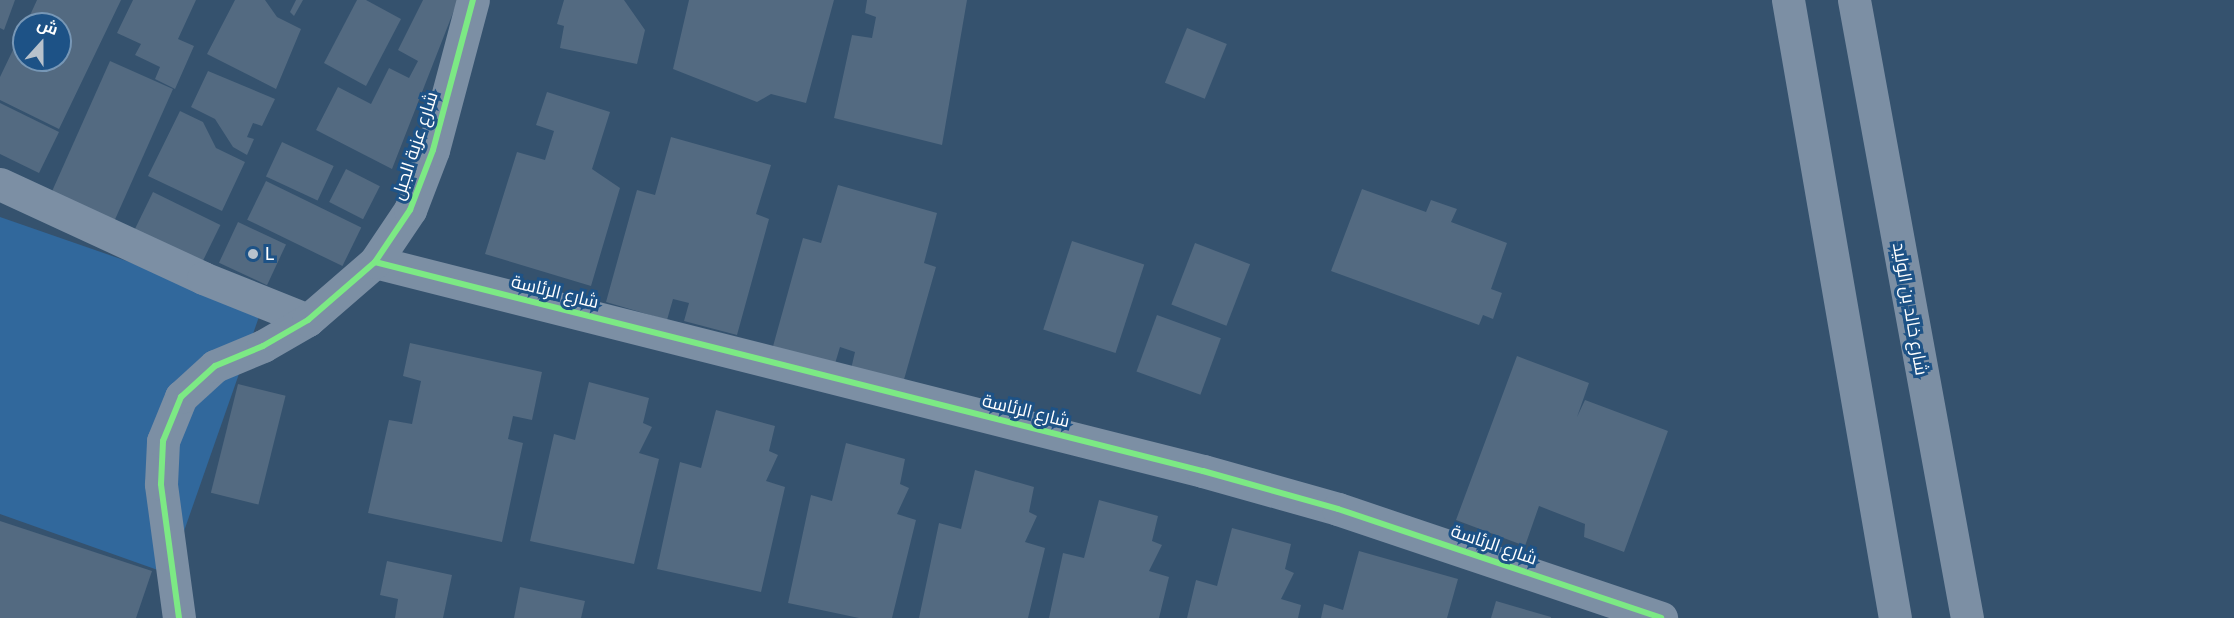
<!DOCTYPE html>
<meta charset="utf-8">
<style>
body{margin:0}
#map{position:relative;width:2234px;height:618px;overflow:hidden;background:#35526e;font-family:Cabin,Cairo,sans-serif}
div>[style]{position:absolute}
.green>*{inset:0;background:#31689c}
.building>*{inset:0;background:#536a81;transform-origin:0 0}
.minor>*{height:33px;margin:-16.5px;padding:0 16.5px;transform-origin:16.5px;border-radius:16.5px;background:#7c8fa4}
.tertiary>*{height:33px;margin:-16.5px;padding:0 16.5px;transform-origin:16.5px;border-radius:16.5px;background:#7c8fa4}
.cycleway>*{height:6px;margin:-3px;padding:0 3px;transform-origin:3px;border-radius:3px;background:#7ce984}
.dots>*{width:16px;height:16px;translate:-50% -50%;box-sizing:border-box;border:3px solid #1d5286;border-radius:50%}
span{translate:-50% -50%;white-space:nowrap;text-align:center;line-height:1.15;-webkit-text-stroke:6px #1d5286;paint-order:stroke}
.street-label{font-size:18px;color:#fff}
.poi-label{font-size:18px;color:#fff}
.left{translate:0 -50%;text-align:left}
.north{position:absolute;left:12px;top:12px;width:60px;height:60px;box-sizing:border-box;background:#1d5286;border:2px solid #7797b6;border-radius:50%;rotate:21deg;font-size:16px;font-weight:700;line-height:24px;text-align:center;color:#fff}
.north::after{content:'';display:block;margin:auto;width:21px;height:27px;background:#b8c2cc;clip-path:polygon(50% 0,100% 100%,50% 72%,0 100%)}
</style>
<div id="map">
<div class="green">
<div style="clip-path:polygon(0 217px,262px 308px,169px 574px,0 514px)"></div>
</div>
<div class="building">
<div style="clip-path:polygon(0 0,15px 0,4px 30px,0 28px)"></div>
<div style="clip-path:polygon(37px 0,121px 0,59px 129px,0 100px,0 77px,24px 27px,24px 60px,60px 60px,60px 24px,26px 24px)"></div>
<div style="clip-path:polygon(133px 0,196px 0,178px 39px,194px 46px,175px 89px,155px 79px,160px 67px,135px 55px,141px 44px,117px 33px)"></div>
<div style="clip-path:polygon(235px 0,265px 0,277px 17px,301px 29px,276px 89px,207px 54px)"></div>
<div style="clip-path:polygon(296px 0,303px 0,294px 16px,290px 12px)"></div>
<div style="clip-path:polygon(357px 0,366px 0,401px 19px,366px 86px,324px 63px)"></div>
<div style="clip-path:polygon(423px 0,458px 0,392px 169px,316px 130px,338px 87px,371px 104px,389px 68px,409px 78px,418px 61px,398px 50px)"></div>
<div style="clip-path:polygon(564px 0,624px 0,645px 30px,637px 64px,560px 48px,564px 26px,557px 24px)"></div>
<div style="clip-path:polygon(689px 0,834px 0,806px 103px,771px 94px,757px 102px,673px 69px)"></div>
<div style="clip-path:polygon(867px 0,967px 0,942px 145px,834px 118px,852px 35px,872px 38px,876px 17px,865px 13px)"></div>
<div style="left:1187px;top:28px;width:43px;height:59px;rotate:22deg"></div>
<div style="left:110px;top:61px;width:69px;height:146px;rotate:24deg"></div>
<div style="clip-path:polygon(208px 71px,275px 99px,262px 126px,253px 123px,247px 137px,254px 139px,247px 155px,233px 147px,215px 119px,191px 107px)"></div>
<div style="clip-path:polygon(547px 92px,610px 112px,592px 169px,620px 188px,591px 286px,485px 254px,517px 152px,545px 160px,554px 131px,536px 125px)"></div>
<div style="clip-path:polygon(0 103px,59px 132px,39px 173px,0 154px)"></div>
<div style="clip-path:polygon(180px 111px,203px 122px,216px 148px,245px 162px,222px 211px,148px 176px)"></div>
<div style="clip-path:polygon(671px 137px,771px 165px,756px 214px,769px 219px,737px 335px,684px 321px,689px 303px,673px 299px,667px 320px,606px 302px,637px 190px,655px 195px)"></div>
<div style="left:282px;top:142px;width:57px;height:38px;rotate:25deg"></div>
<div style="left:346px;top:169px;width:38px;height:37px;rotate:27deg"></div>
<div style="left:266px;top:181px;width:106px;height:43px;rotate:26deg"></div>
<div style="clip-path:polygon(838px 185px,937px 213px,924px 263px,936px 267px,903px 383px,851px 369px,855px 352px,840px 347px,834px 367px,772px 350px,803px 238px,821px 243px)"></div>
<div style="clip-path:polygon(1362px 189px,1426px 212px,1431px 200px,1457px 209px,1451px 222px,1507px 243px,1491px 289px,1502px 293px,1493px 319px,1483px 315px,1479px 325px,1331px 271px)"></div>
<div style="left:153px;top:192px;width:75px;height:54px;rotate:26deg"></div>
<div style="left:238px;top:222px;width:53px;height:45px;rotate:25deg"></div>
<div style="left:1072px;top:241px;width:76px;height:93px;rotate:18deg"></div>
<div style="left:1195px;top:243px;width:59px;height:66px;rotate:21deg"></div>
<div style="left:1157px;top:315px;width:68px;height:60px;rotate:20deg"></div>
<div style="clip-path:polygon(410px 343px,542px 372px,532px 420px,513px 416px,508px 439px,523px 443px,502px 542px,368px 513px,389px 420px,412px 424px,421px 381px,403px 376px)"></div>
<div style="clip-path:polygon(1517px 356px,1589px 383px,1577px 417px,1585px 400px,1668px 431px,1624px 552px,1584px 537px,1585px 524px,1539px 506px,1525px 546px,1456px 520px)"></div>
<div style="clip-path:polygon(589px 382px,649px 398px,643px 423px,652px 427px,639px 453px,659px 459px,634px 564px,530px 541px,554px 434px,575px 440px)"></div>
<div style="left:238px;top:384px;width:49px;height:112px;rotate:14deg"></div>
<div style="clip-path:polygon(716px 410px,775px 426px,769px 451px,778px 455px,766px 481px,785px 487px,761px 592px,657px 569px,680px 462px,701px 468px)"></div>
<div style="clip-path:polygon(846px 443px,905px 459px,900px 484px,909px 488px,897px 514px,916px 520px,892px 618px,859px 618px,788px 603px,811px 495px,832px 501px)"></div>
<div style="clip-path:polygon(975px 470px,1034px 487px,1029px 512px,1037px 516px,1025px 542px,1045px 548px,1028px 618px,919px 618px,939px 523px,961px 529px)"></div>
<div style="clip-path:polygon(1099px 500px,1158px 516px,1152px 541px,1162px 545px,1149px 571px,1169px 577px,1159px 618px,1049px 618px,1063px 553px,1084px 558px)"></div>
<div style="clip-path:polygon(0 521px,152px 571px,136px 618px,0 618px)"></div>
<div style="clip-path:polygon(1232px 528px,1291px 544px,1285px 569px,1294px 573px,1281px 599px,1301px 605px,1298px 618px,1187px 618px,1196px 580px,1217px 586px)"></div>
<div style="clip-path:polygon(1359px 551px,1458px 579px,1447px 618px,1321px 618px,1324px 604px,1343px 610px)"></div>
<div style="clip-path:polygon(387px 561px,452px 575px,443px 618px,395px 618px,398px 599px,380px 595px)"></div>
<div style="clip-path:polygon(520px 587px,585px 601px,581px 618px,514px 618px)"></div>
<div style="clip-path:polygon(1496px 601px,1551px 617px,1551px 618px,1491px 618px)"></div>
</div>
<div class="minor">
<div style="left:0;top:184px;width:224px;rotate:24.8deg"></div>
<div style="left:203px;top:278px;width:113px;rotate:21.8deg"></div>
<div style="left:375px;top:262px;width:854px;rotate:14.17deg"></div>
<div style="left:1203px;top:471px;width:140px;rotate:15.7deg"></div>
<div style="left:1338px;top:509px;width:341px;rotate:18.6deg"></div>
<div style="left:179px;top:618px;width:135px;rotate:-97.7deg"></div>
<div style="left:161px;top:484px;width:43px;rotate:-87.3deg"></div>
<div style="left:163px;top:441px;width:48px;rotate:-67.8deg"></div>
<div style="left:181px;top:397px;width:46px;rotate:-42.4deg"></div>
<div style="left:215px;top:366px;width:52px;rotate:-22.6deg"></div>
<div style="left:263px;top:346px;width:52px;rotate:-30deg"></div>
<div style="left:308px;top:320px;width:89px;rotate:-40.9deg"></div>
<div style="left:375px;top:262px;width:63px;rotate:-56.1deg"></div>
<div style="left:410px;top:210px;width:64px;rotate:-69deg"></div>
<div style="left:433px;top:150px;width:155px;rotate:-75.1deg"></div>
</div>
<div class="tertiary">
<div style="left:1788px;top:0;width:627px;rotate:80.18deg"></div>
<div style="left:1854px;top:0;width:628px;rotate:79.64deg"></div>
</div>
<div class="cycleway">
<div style="left:375px;top:262px;width:854px;rotate:14.17deg"></div>
<div style="left:1203px;top:471px;width:140px;rotate:15.7deg"></div>
<div style="left:1338px;top:509px;width:341px;rotate:18.6deg"></div>
<div style="left:179px;top:618px;width:135px;rotate:-97.7deg"></div>
<div style="left:161px;top:484px;width:43px;rotate:-87.3deg"></div>
<div style="left:163px;top:441px;width:48px;rotate:-67.8deg"></div>
<div style="left:181px;top:397px;width:46px;rotate:-42.4deg"></div>
<div style="left:215px;top:366px;width:52px;rotate:-22.6deg"></div>
<div style="left:263px;top:346px;width:52px;rotate:-30deg"></div>
<div style="left:308px;top:320px;width:89px;rotate:-40.9deg"></div>
<div style="left:375px;top:262px;width:63px;rotate:-56.1deg"></div>
<div style="left:410px;top:210px;width:64px;rotate:-69deg"></div>
<div style="left:433px;top:150px;width:155px;rotate:-75.1deg"></div>
</div>
<div class="dots">
<div style="left:253px;top:254px;background:#b8c2cc"></div>
</div>
<div class="street-label">
<span style="left:415px;top:146px;rotate:-72deg">شارع عزبة الجبل</span>
<span style="left:555px;top:292px;rotate:14deg">شارع الرئاسة</span>
<span style="left:1910px;top:309px;rotate:80deg">شارع خالد بن الوليد</span>
<span style="left:1026px;top:411px;rotate:14deg">شارع الرئاسة</span>
<span style="left:1494px;top:545px;rotate:19deg">شارع الرئاسة</span>
</div>
<div class="poi-label">
<span class="left" style="left:265px;top:254px">L</span>
</div>
<div class="north">ش</div>
</div>
